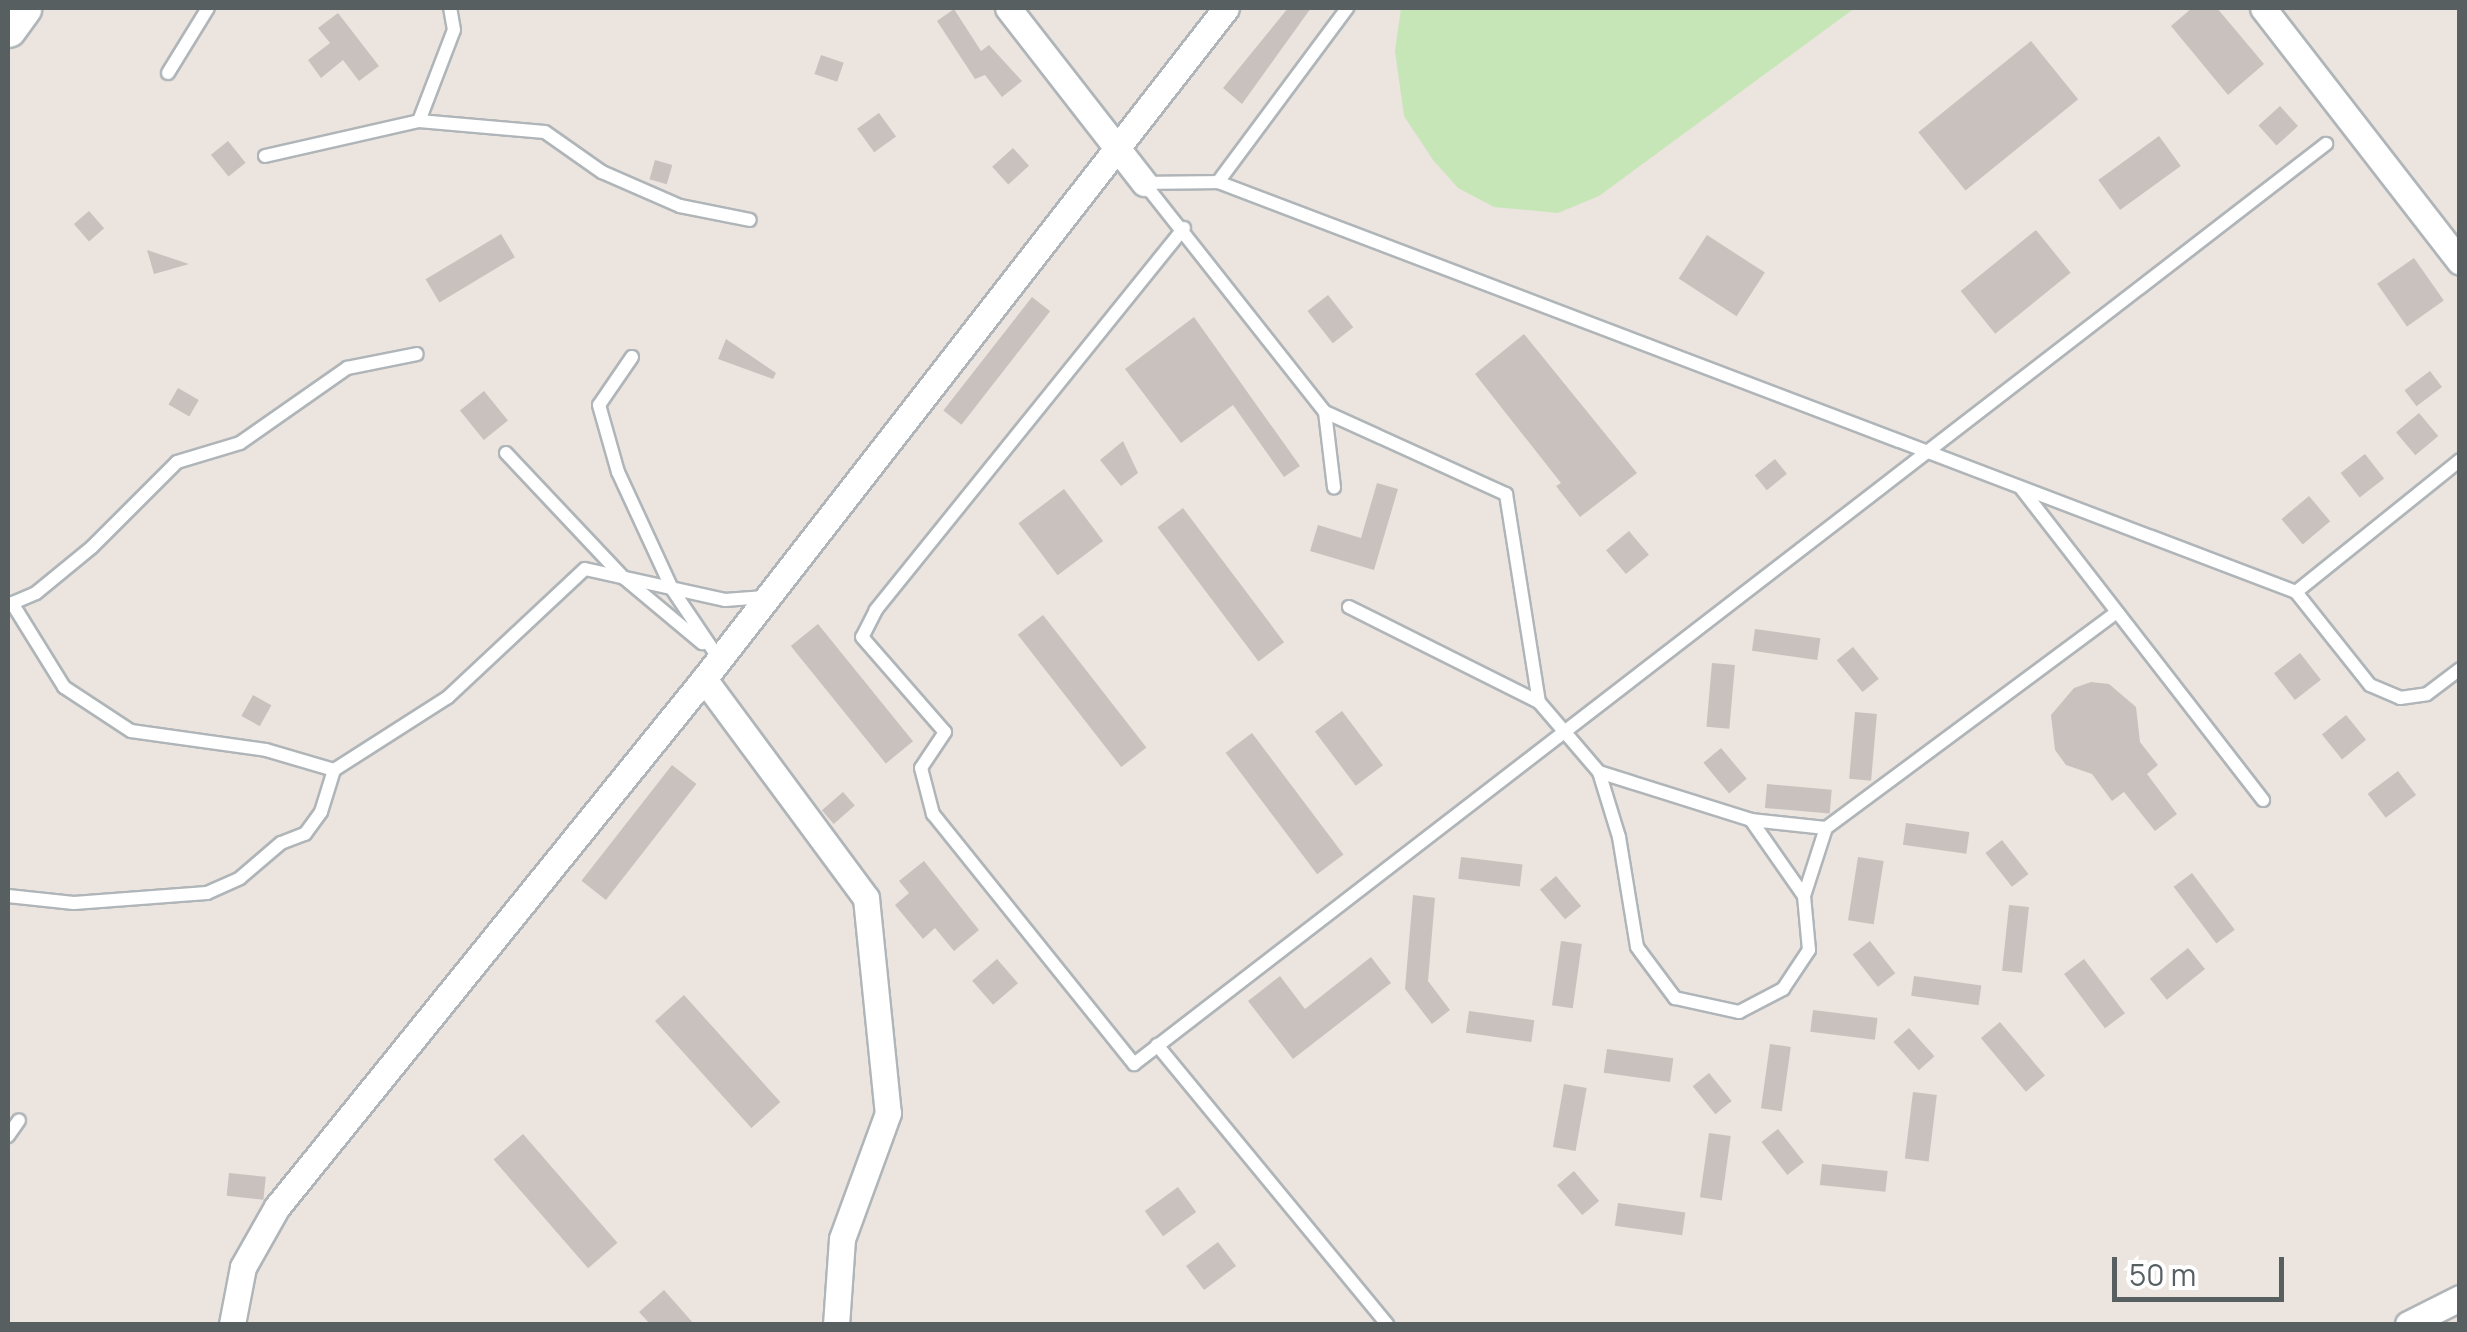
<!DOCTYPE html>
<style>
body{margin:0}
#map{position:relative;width:2467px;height:1332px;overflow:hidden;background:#ece4de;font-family:Manrope,sans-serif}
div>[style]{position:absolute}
.green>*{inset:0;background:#c7e6b8}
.building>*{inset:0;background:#c9c1bd;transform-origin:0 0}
.roads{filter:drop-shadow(2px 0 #afb5b8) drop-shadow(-2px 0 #afb5b8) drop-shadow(0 2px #afb5b8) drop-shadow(0 -2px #afb5b8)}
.lane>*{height:12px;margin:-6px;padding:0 6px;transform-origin:6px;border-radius:6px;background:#fff}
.street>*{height:25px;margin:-12.5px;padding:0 12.5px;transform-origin:12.5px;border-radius:12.5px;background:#fff}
.secondary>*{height:35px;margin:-17.5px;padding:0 17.5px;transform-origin:17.5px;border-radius:17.5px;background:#fff}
span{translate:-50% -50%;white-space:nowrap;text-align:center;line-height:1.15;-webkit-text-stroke:8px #fff;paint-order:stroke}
.frame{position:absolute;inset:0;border:10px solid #575f61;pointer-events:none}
.scale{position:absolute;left:2112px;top:1257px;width:172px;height:45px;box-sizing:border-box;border:5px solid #575f61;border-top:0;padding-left:12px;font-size:30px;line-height:35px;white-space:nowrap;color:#575f61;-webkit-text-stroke:8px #fff;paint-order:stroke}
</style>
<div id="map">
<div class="green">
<div style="clip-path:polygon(1401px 8px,1855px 8px,1599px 196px,1558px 213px,1494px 207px,1458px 188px,1433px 160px,1404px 116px,1395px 51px)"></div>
</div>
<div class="building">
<div style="clip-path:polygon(1288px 8px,1311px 8px,1242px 104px,1223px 88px)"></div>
<div style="clip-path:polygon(2192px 8px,2217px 8px,2264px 64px,2228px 95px,2171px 26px)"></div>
<div style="clip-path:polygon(954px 9px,981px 51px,989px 45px,1022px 81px,1002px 97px,985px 75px,975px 79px,937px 21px)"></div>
<div style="clip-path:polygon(338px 13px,379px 66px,359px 81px,343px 60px,321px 78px,308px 60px,330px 43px,318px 28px)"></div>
<div style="left:2031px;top:41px;width:75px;height:145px;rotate:51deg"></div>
<div style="left:821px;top:55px;width:24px;height:20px;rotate:19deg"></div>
<div style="left:2280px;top:106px;width:27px;height:29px;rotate:48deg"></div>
<div style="left:879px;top:113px;width:29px;height:27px;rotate:54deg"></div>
<div style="left:2159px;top:136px;width:37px;height:75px;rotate:54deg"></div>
<div style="left:228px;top:141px;width:28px;height:22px;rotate:51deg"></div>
<div style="left:1013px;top:148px;width:24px;height:28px;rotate:48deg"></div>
<div style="left:655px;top:160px;width:18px;height:20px;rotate:16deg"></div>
<div style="left:89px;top:211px;width:23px;height:20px;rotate:49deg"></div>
<div style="left:2036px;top:230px;width:55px;height:97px;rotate:51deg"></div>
<div style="left:501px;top:234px;width:27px;height:88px;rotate:59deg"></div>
<div style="left:1707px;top:235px;width:69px;height:52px;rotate:33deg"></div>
<div style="clip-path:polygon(147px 250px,189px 264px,154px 274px)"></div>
<div style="left:2414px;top:258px;width:52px;height:45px;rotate:55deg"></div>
<div style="left:1328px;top:295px;width:41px;height:26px;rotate:52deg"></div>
<div style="left:1032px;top:297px;width:23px;height:144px;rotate:38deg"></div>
<div style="clip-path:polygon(1194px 317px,1300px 466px,1284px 477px,1233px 405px,1181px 443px,1125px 369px)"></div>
<div style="clip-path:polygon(1524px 334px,1637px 473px,1580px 517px,1556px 486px,1561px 483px,1475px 374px)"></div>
<div style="clip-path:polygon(726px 339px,776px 373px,773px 379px,718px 359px)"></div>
<div style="left:2430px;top:371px;width:20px;height:32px;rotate:53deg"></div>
<div style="left:178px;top:388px;width:24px;height:19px;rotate:30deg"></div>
<div style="left:484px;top:391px;width:38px;height:31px;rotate:51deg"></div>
<div style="left:2419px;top:413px;width:30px;height:30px;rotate:50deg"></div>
<div style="clip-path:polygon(1123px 441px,1138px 473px,1121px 486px,1100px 460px)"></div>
<div style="left:2365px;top:454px;width:31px;height:31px;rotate:52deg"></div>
<div style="left:1775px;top:459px;width:19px;height:26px;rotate:51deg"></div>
<div style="clip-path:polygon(1377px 483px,1398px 489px,1374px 570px,1310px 551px,1318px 525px,1361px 538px)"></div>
<div style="left:1064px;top:489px;width:65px;height:57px;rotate:53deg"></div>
<div style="left:2309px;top:496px;width:33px;height:36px;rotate:50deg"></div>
<div style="left:1183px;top:508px;width:168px;height:32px;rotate:53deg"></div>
<div style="left:1629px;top:531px;width:31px;height:30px;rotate:50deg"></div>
<div style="left:1043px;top:615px;width:168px;height:32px;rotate:52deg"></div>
<div style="left:818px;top:624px;width:151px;height:35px;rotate:51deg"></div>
<div style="left:1755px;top:629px;width:66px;height:22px;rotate:8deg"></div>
<div style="left:1853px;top:647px;width:41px;height:21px;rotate:51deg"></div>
<div style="left:2300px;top:653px;width:34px;height:33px;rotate:52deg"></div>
<div style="left:1712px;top:663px;width:23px;height:64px;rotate:5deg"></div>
<div style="clip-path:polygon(2091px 682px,2109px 684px,2136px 707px,2140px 742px,2158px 765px,2147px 774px,2177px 814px,2155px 831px,2124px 792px,2112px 801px,2092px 774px,2066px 765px,2055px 750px,2051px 715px,2074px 688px)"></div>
<div style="left:253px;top:695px;width:21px;height:24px;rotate:29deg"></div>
<div style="left:1342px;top:711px;width:68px;height:34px;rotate:53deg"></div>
<div style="left:1855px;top:712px;width:22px;height:67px;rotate:5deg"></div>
<div style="left:2346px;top:715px;width:32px;height:31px;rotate:51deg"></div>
<div style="left:1252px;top:733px;width:152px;height:33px;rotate:53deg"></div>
<div style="left:1721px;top:748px;width:40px;height:23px;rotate:50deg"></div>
<div style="left:672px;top:765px;width:31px;height:147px;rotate:38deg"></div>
<div style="left:2398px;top:771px;width:30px;height:38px;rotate:53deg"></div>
<div style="left:1767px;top:784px;width:65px;height:24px;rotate:5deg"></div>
<div style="left:843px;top:792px;width:18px;height:28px;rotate:49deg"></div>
<div style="left:1906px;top:823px;width:64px;height:22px;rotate:8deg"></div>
<div style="left:2002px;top:840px;width:43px;height:21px;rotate:52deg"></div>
<div style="left:1461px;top:857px;width:62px;height:22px;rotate:7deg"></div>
<div style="left:1858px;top:857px;width:26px;height:64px;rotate:9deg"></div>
<div style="clip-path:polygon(924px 861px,979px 930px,954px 951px,935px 928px,923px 939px,895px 905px,909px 893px,899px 881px)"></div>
<div style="left:2192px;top:873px;width:71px;height:23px;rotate:53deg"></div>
<div style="left:1556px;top:876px;width:39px;height:21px;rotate:50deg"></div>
<div style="clip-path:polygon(1413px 895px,1435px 898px,1428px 981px,1450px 1010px,1432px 1024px,1405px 989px)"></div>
<div style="left:2009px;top:905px;width:20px;height:66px;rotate:6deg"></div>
<div style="left:1561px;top:941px;width:21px;height:65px;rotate:8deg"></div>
<div style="left:1870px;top:941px;width:41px;height:22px;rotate:52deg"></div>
<div style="left:2188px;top:948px;width:27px;height:49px;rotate:51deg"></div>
<div style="clip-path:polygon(1371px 957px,1391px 983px,1293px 1059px,1248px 1001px,1280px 976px,1305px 1009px)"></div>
<div style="left:997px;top:959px;width:32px;height:33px;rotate:49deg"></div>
<div style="left:2084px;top:959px;width:68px;height:25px;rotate:53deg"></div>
<div style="left:1914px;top:976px;width:68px;height:20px;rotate:8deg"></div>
<div style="left:684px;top:995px;width:144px;height:39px;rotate:48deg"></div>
<div style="left:1813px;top:1010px;width:65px;height:22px;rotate:7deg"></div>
<div style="left:1469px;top:1011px;width:66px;height:22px;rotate:8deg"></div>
<div style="left:2000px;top:1022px;width:70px;height:25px;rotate:50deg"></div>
<div style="left:1909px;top:1028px;width:38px;height:21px;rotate:48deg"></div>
<div style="left:1770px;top:1044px;width:21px;height:65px;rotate:8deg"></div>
<div style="left:1607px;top:1049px;width:67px;height:24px;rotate:8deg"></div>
<div style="left:1709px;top:1073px;width:36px;height:21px;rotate:51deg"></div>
<div style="left:1564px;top:1084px;width:23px;height:64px;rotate:10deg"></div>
<div style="left:1913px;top:1092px;width:24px;height:67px;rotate:7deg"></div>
<div style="left:1778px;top:1129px;width:42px;height:21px;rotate:52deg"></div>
<div style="left:1709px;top:1133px;width:22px;height:65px;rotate:8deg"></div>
<div style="left:523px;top:1134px;width:144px;height:39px;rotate:49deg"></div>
<div style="left:1822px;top:1164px;width:66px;height:21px;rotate:6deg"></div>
<div style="left:1574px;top:1171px;width:39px;height:22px;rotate:50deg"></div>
<div style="left:229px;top:1173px;width:37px;height:23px;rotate:6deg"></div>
<div style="left:1178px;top:1187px;width:31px;height:41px;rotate:54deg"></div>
<div style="left:1618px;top:1203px;width:68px;height:23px;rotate:8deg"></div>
<div style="left:1218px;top:1242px;width:30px;height:40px;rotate:53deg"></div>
<div style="clip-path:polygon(664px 1290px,694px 1324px,650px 1324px,639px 1312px)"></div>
</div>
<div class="roads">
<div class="lane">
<div style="left:168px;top:73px;width:76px;rotate:-58.4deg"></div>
<div style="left:419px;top:121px;width:97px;rotate:-69deg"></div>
<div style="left:454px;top:30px;width:22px;rotate:-100deg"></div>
<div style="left:265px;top:156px;width:158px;rotate:-12.8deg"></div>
<div style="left:419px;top:121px;width:126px;rotate:5deg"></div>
<div style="left:545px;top:132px;width:70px;rotate:35.1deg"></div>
<div style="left:602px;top:172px;width:85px;rotate:23.6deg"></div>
<div style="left:680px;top:206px;width:71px;rotate:11.3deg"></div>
<div style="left:1218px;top:182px;width:217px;rotate:-53.4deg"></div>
<div style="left:1144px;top:183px;width:74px;rotate:-0.8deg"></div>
<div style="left:1218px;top:182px;width:1153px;rotate:20.82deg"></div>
<div style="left:2296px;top:592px;width:119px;rotate:51.5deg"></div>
<div style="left:2370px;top:685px;width:33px;rotate:23deg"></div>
<div style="left:2400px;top:698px;width:27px;rotate:-8deg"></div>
<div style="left:2427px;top:694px;width:41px;rotate:-37.1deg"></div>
<div style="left:1144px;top:183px;width:292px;rotate:51.7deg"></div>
<div style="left:1325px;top:412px;width:76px;rotate:83.2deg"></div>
<div style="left:1184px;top:228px;width:491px;rotate:128.9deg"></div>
<div style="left:876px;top:610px;width:30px;rotate:117deg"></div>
<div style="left:862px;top:637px;width:126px;rotate:48.9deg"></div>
<div style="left:945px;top:732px;width:43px;rotate:123.7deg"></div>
<div style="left:921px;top:768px;width:48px;rotate:75.4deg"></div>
<div style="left:933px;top:814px;width:321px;rotate:51.2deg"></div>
<div style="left:1134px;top:1064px;width:1506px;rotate:-37.66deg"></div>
<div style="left:632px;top:357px;width:58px;rotate:124.5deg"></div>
<div style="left:599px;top:405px;width:70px;rotate:74.2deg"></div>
<div style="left:618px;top:472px;width:129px;rotate:65.2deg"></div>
<div style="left:672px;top:589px;width:84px;rotate:56.1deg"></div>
<div style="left:1325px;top:412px;width:199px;rotate:24.4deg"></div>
<div style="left:1506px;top:494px;width:211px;rotate:81deg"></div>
<div style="left:506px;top:453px;width:172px;rotate:46.7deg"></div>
<div style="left:624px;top:578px;width:102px;rotate:39.8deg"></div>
<div style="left:2021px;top:488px;width:395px;rotate:52.2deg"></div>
<div style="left:2296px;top:592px;width:211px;rotate:-38.8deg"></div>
<div style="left:12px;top:603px;width:99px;rotate:58.2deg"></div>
<div style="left:64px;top:687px;width:80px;rotate:33.3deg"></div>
<div style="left:131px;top:731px;width:136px;rotate:8deg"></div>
<div style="left:266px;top:750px;width:71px;rotate:16.4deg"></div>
<div style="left:8px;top:605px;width:30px;rotate:-23deg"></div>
<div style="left:36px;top:593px;width:72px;rotate:-39.4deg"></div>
<div style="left:92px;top:547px;width:120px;rotate:-45deg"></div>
<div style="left:177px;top:462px;width:66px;rotate:-16.8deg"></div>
<div style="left:240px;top:443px;width:131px;rotate:-35deg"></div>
<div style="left:347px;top:368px;width:71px;rotate:-11.3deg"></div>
<div style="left:1349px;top:607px;width:212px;rotate:26.6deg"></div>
<div style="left:1539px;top:702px;width:92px;rotate:49.4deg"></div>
<div style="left:1599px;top:772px;width:68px;rotate:72.9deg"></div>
<div style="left:1619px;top:837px;width:111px;rotate:80.7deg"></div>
<div style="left:1637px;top:947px;width:64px;rotate:53.3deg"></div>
<div style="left:1675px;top:998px;width:66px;rotate:12.3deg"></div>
<div style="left:1739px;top:1012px;width:50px;rotate:-27.6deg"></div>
<div style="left:1783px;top:989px;width:47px;rotate:-56.3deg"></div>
<div style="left:1809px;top:950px;width:54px;rotate:-95.3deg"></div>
<div style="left:1804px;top:896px;width:93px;rotate:-124.9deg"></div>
<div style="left:1599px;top:772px;width:159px;rotate:17.5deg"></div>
<div style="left:1751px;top:820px;width:75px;rotate:6.1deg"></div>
<div style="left:8px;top:896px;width:66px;rotate:6.1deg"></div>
<div style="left:74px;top:903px;width:133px;rotate:-4.3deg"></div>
<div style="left:207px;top:893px;width:36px;rotate:-24deg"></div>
<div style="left:240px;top:878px;width:54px;rotate:-40.5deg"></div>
<div style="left:281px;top:843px;width:26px;rotate:-21deg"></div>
<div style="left:305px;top:834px;width:27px;rotate:-54deg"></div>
<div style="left:321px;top:812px;width:44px;rotate:-72.8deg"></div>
<div style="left:334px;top:770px;width:135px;rotate:-32.6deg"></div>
<div style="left:448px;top:697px;width:187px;rotate:-43.1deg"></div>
<div style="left:585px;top:569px;width:143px;rotate:12.5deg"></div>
<div style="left:725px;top:600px;width:40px;rotate:-4.3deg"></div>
<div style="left:1804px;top:896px;width:71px;rotate:-72.1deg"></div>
<div style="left:1826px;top:828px;width:359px;rotate:-36.6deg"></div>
<div style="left:1157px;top:1045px;width:362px;rotate:50.5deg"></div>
<div style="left:8px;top:1136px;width:19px;rotate:-55deg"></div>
</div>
<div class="street">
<div style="left:1008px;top:8px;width:222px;rotate:52.1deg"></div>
<div style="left:2263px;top:8px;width:321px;rotate:52.2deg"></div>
<div style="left:704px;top:679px;width:272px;rotate:53.5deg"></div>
<div style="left:866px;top:898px;width:216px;rotate:84.2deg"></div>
<div style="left:888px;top:1113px;width:134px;rotate:110.1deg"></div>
<div style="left:842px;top:1239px;width:85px;rotate:94deg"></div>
<div style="left:232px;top:1324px;width:58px;rotate:-79.1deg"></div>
<div style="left:243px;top:1267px;width:69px;rotate:-60.5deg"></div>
<div style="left:277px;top:1207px;width:679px;rotate:-51.04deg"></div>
<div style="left:704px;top:679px;width:850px;rotate:-52.12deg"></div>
<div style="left:2408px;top:1324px;width:58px;rotate:-26.6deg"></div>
</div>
<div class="secondary">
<div style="left:8px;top:29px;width:26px;rotate:-54deg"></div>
</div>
</div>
<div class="frame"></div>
<div class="scale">50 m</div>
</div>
